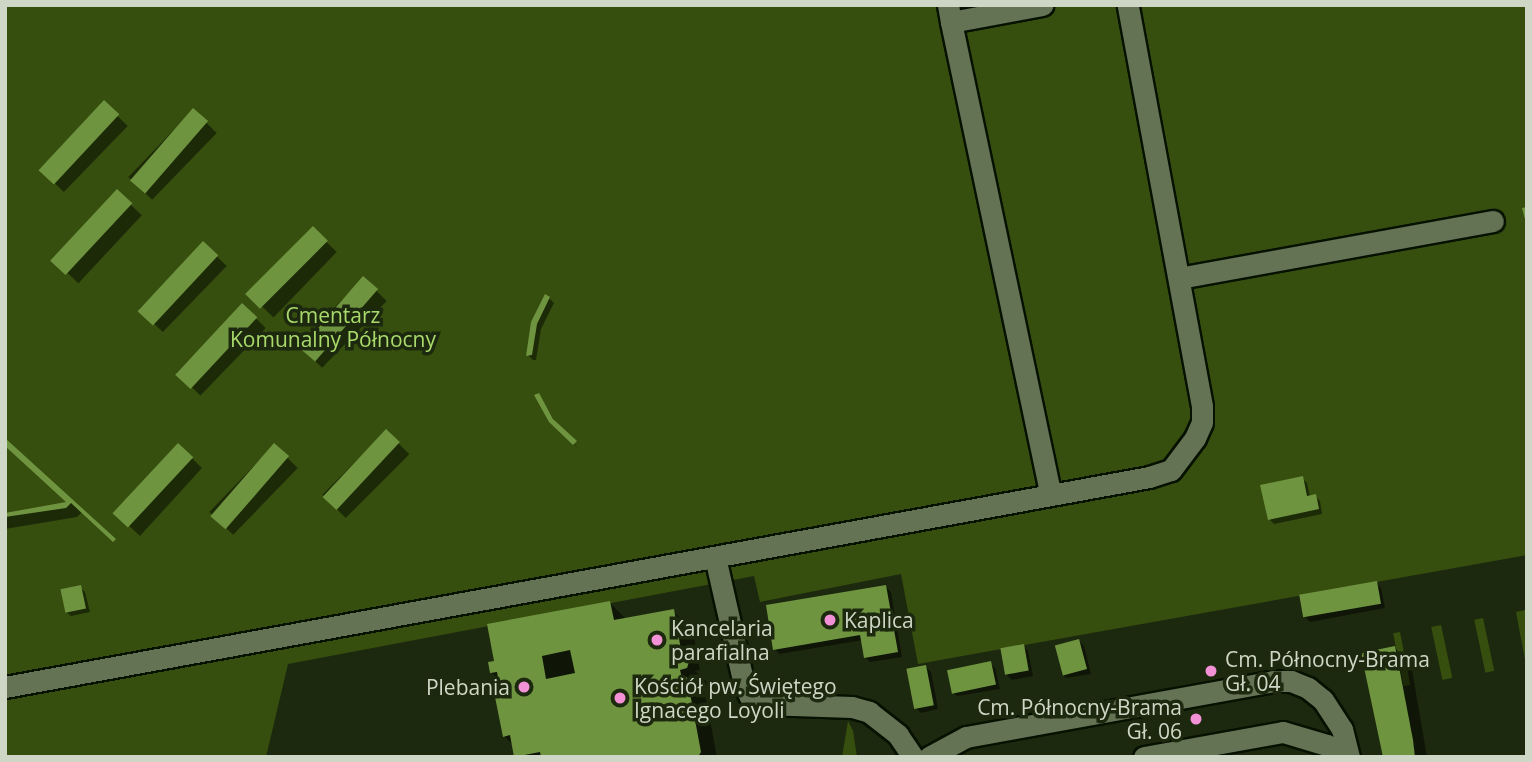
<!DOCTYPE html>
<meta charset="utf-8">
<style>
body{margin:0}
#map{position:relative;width:1532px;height:762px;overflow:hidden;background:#1d290e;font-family:"Open Sans",sans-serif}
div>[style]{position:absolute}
.green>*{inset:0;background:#364f0e;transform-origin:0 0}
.shadow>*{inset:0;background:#0007;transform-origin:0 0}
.building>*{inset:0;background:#6f9440;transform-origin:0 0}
.roads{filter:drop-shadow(2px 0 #071100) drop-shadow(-2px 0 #071100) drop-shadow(0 2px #071100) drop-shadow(0 -2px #071100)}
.minor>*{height:21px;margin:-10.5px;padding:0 10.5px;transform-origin:10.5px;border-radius:10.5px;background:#657355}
.dots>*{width:19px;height:19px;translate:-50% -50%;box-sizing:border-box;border:4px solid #1d290e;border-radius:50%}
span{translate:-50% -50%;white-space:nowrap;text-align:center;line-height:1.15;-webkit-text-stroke:7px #1d290e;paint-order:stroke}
.park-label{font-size:21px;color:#a9da6b}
.poi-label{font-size:21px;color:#ced7c6}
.left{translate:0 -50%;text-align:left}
.right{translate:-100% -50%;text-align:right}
.frame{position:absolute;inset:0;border:7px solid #ced7c6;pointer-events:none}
</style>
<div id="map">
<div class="green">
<div style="clip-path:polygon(5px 5px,1527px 5px,1527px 555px,918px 664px,901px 574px,760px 602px,754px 576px,288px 664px,266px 757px,5px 757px)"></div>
<div style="clip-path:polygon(1525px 610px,1527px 617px,1526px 665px,1516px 612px)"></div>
<div style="left:1483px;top:618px;width:54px;height:9px;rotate:78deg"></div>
<div style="left:1441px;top:625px;width:54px;height:10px;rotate:78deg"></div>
<div style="left:1400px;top:632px;width:54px;height:7px;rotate:79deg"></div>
<div style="clip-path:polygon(848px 721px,853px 731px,857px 757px,842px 757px)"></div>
</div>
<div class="shadow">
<div style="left:104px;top:103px;width:33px;height:92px;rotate:44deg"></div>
<div style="left:193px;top:110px;width:33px;height:93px;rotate:44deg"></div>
<div style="left:117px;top:192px;width:34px;height:93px;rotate:43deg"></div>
<div style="left:313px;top:229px;width:33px;height:91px;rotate:44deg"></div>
<div style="left:203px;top:243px;width:33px;height:92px;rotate:44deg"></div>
<div style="left:363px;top:278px;width:33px;height:93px;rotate:44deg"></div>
<div style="clip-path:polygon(549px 298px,554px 303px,541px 329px,536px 360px,533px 360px,528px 355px,533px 322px)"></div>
<div style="left:242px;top:305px;width:33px;height:94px;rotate:44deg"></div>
<div style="clip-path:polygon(539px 395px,557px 425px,579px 449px,550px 421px)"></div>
<div style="left:386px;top:431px;width:33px;height:90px;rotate:45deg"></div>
<div style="clip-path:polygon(5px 444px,82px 512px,77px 517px,5px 529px,5px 514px,69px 503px)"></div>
<div style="clip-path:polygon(178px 445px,202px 468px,140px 536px,126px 523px)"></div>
<div style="left:274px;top:445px;width:33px;height:93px;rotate:44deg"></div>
<div style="clip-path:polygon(1302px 478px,1307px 483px,1310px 497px,1315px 496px,1320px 501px,1322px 514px,1274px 524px,1269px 519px)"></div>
<div style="clip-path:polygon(1376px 583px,1381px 588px,1385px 608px,1310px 622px,1305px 617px)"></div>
<div style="clip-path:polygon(80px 587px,85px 592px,90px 612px,71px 616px,66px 612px)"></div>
<div style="clip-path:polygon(886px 587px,891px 592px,902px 657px,870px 662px,865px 657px,863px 640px,779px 654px,775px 649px)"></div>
<div style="clip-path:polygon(610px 603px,627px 620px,673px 611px,693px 631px,700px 670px,695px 671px,709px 684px,699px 690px,706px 699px,717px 757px,516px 756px,514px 746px,504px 736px,500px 681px,492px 673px)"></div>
<div style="clip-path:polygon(1079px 641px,1084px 646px,1091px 674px,1066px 678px,1061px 673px)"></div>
<div style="clip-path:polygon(1023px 646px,1028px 651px,1033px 676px,1012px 680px,1007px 675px)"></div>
<div style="clip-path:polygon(1395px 648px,1411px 664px,1427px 757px,1385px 757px)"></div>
<div style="clip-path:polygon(990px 663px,995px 668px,1000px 689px,957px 696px,952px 691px)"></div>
<div style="clip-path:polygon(926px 667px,931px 672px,938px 709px,921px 713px,916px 708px)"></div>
</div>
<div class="building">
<div style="left:104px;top:100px;width:21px;height:96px;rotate:43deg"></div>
<div style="left:193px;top:108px;width:20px;height:96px;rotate:41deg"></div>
<div style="left:117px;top:189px;width:21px;height:98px;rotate:43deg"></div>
<div style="clip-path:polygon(1527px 207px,1527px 223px,1526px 223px,1522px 208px)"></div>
<div style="left:313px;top:226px;width:21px;height:96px;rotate:45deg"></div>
<div style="left:203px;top:241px;width:21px;height:96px;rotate:43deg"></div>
<div style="left:363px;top:276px;width:20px;height:96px;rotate:41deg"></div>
<div style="clip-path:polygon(545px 294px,550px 297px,537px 324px,532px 355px,526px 356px,531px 322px)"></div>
<div style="left:242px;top:303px;width:21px;height:98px;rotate:43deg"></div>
<div style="clip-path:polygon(539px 393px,553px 419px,577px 441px,573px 445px,549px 422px,534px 395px)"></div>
<div style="left:386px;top:429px;width:19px;height:93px;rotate:43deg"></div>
<div style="clip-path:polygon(5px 438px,116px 539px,113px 542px,71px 503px,66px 508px,5px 517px,5px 513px,66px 502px,5px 446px)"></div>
<div style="left:178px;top:443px;width:21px;height:96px;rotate:43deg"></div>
<div style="left:274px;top:443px;width:20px;height:97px;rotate:41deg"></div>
<div style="clip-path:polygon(1303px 476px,1307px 496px,1316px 494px,1319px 509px,1268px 520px,1260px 485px)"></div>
<div style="left:1377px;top:581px;width:23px;height:79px;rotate:80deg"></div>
<div style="left:81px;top:585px;width:24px;height:21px;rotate:78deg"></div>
<div style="clip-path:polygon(886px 585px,898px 652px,864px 658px,860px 635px,773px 650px,766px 605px)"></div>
<div style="clip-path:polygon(evenodd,610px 601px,614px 620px,674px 609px,681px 650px,677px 651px,678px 659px,684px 658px,689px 662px,687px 668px,680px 670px,682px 678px,687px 677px,701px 752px,698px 757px,541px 757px,540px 752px,514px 757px,510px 735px,503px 737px,495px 697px,501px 696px,497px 672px,490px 673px,488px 662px,494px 661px,487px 624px,610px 601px,570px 650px,575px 673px,546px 679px,542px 656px,570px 650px)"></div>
<div style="left:1079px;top:639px;width:31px;height:25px;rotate:75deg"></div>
<div style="left:1024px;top:644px;width:27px;height:24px;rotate:80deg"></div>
<div style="clip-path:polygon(1395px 646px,1413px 740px,1415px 757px,1383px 757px,1361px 653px)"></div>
<div style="left:991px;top:661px;width:24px;height:45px;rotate:78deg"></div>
<div style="left:926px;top:665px;width:41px;height:20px;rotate:79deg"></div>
</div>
<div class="roads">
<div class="minor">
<div style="left:948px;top:5px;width:17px;rotate:80deg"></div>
<div style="left:951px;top:22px;width:93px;rotate:-10.6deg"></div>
<div style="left:951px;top:22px;width:483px;rotate:78.1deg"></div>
<div style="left:1179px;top:278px;width:319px;rotate:-10.3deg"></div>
<div style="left:715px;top:557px;width:131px;rotate:77.2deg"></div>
<div style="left:744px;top:685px;width:13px;rotate:63deg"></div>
<div style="left:750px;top:697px;width:16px;rotate:27deg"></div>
<div style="left:764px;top:704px;width:88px;rotate:2deg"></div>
<div style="left:852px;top:707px;width:18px;rotate:16deg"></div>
<div style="left:869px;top:712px;width:37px;rotate:38deg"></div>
<div style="left:898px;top:735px;width:27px;rotate:56deg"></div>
<div style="left:5px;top:687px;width:1163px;rotate:-10.4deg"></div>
<div style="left:1149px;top:477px;width:23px;rotate:-18deg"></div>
<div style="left:1171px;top:470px;width:40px;rotate:-53deg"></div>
<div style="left:1195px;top:438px;width:17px;rotate:-66deg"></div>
<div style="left:1202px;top:422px;width:16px;rotate:-90deg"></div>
<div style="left:1202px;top:406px;width:408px;rotate:-100.5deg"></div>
<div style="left:929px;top:757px;width:42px;rotate:-28.4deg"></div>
<div style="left:966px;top:737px;width:312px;rotate:-10.3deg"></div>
<div style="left:1273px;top:681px;width:18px"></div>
<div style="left:1291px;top:681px;width:18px;rotate:22deg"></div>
<div style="left:1308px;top:688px;width:19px;rotate:39deg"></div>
<div style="left:1323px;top:700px;width:35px;rotate:57deg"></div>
<div style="left:1342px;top:729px;width:29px;rotate:76deg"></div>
<div style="left:1144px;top:757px;width:141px;rotate:-10.2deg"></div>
<div style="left:1283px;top:732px;width:46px;rotate:16.5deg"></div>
<div style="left:1327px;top:745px;width:18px;rotate:43deg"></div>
</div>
</div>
<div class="dots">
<div style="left:830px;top:620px;background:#f391d6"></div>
<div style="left:657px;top:640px;background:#f391d6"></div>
<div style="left:1211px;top:671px;background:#f391d6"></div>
<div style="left:524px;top:687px;background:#f391d6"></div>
<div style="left:620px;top:698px;background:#f391d6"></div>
<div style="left:1196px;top:719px;background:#f391d6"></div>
</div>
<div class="park-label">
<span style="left:333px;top:327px">Cmentarz<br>Komunalny Północny</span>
</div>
<div class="poi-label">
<span class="left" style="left:844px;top:620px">Kaplica</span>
<span class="left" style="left:671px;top:640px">Kancelaria<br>parafialna</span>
<span class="left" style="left:1225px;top:671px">Cm. Północny-Brama<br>Gł. 04</span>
<span class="left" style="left:634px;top:698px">Kościół pw. Świętego<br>Ignacego Loyoli</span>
<span class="right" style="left:510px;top:687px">Plebania</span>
<span class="right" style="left:1182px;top:719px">Cm. Północny-Brama<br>Gł. 06</span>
</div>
<div class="frame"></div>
</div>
